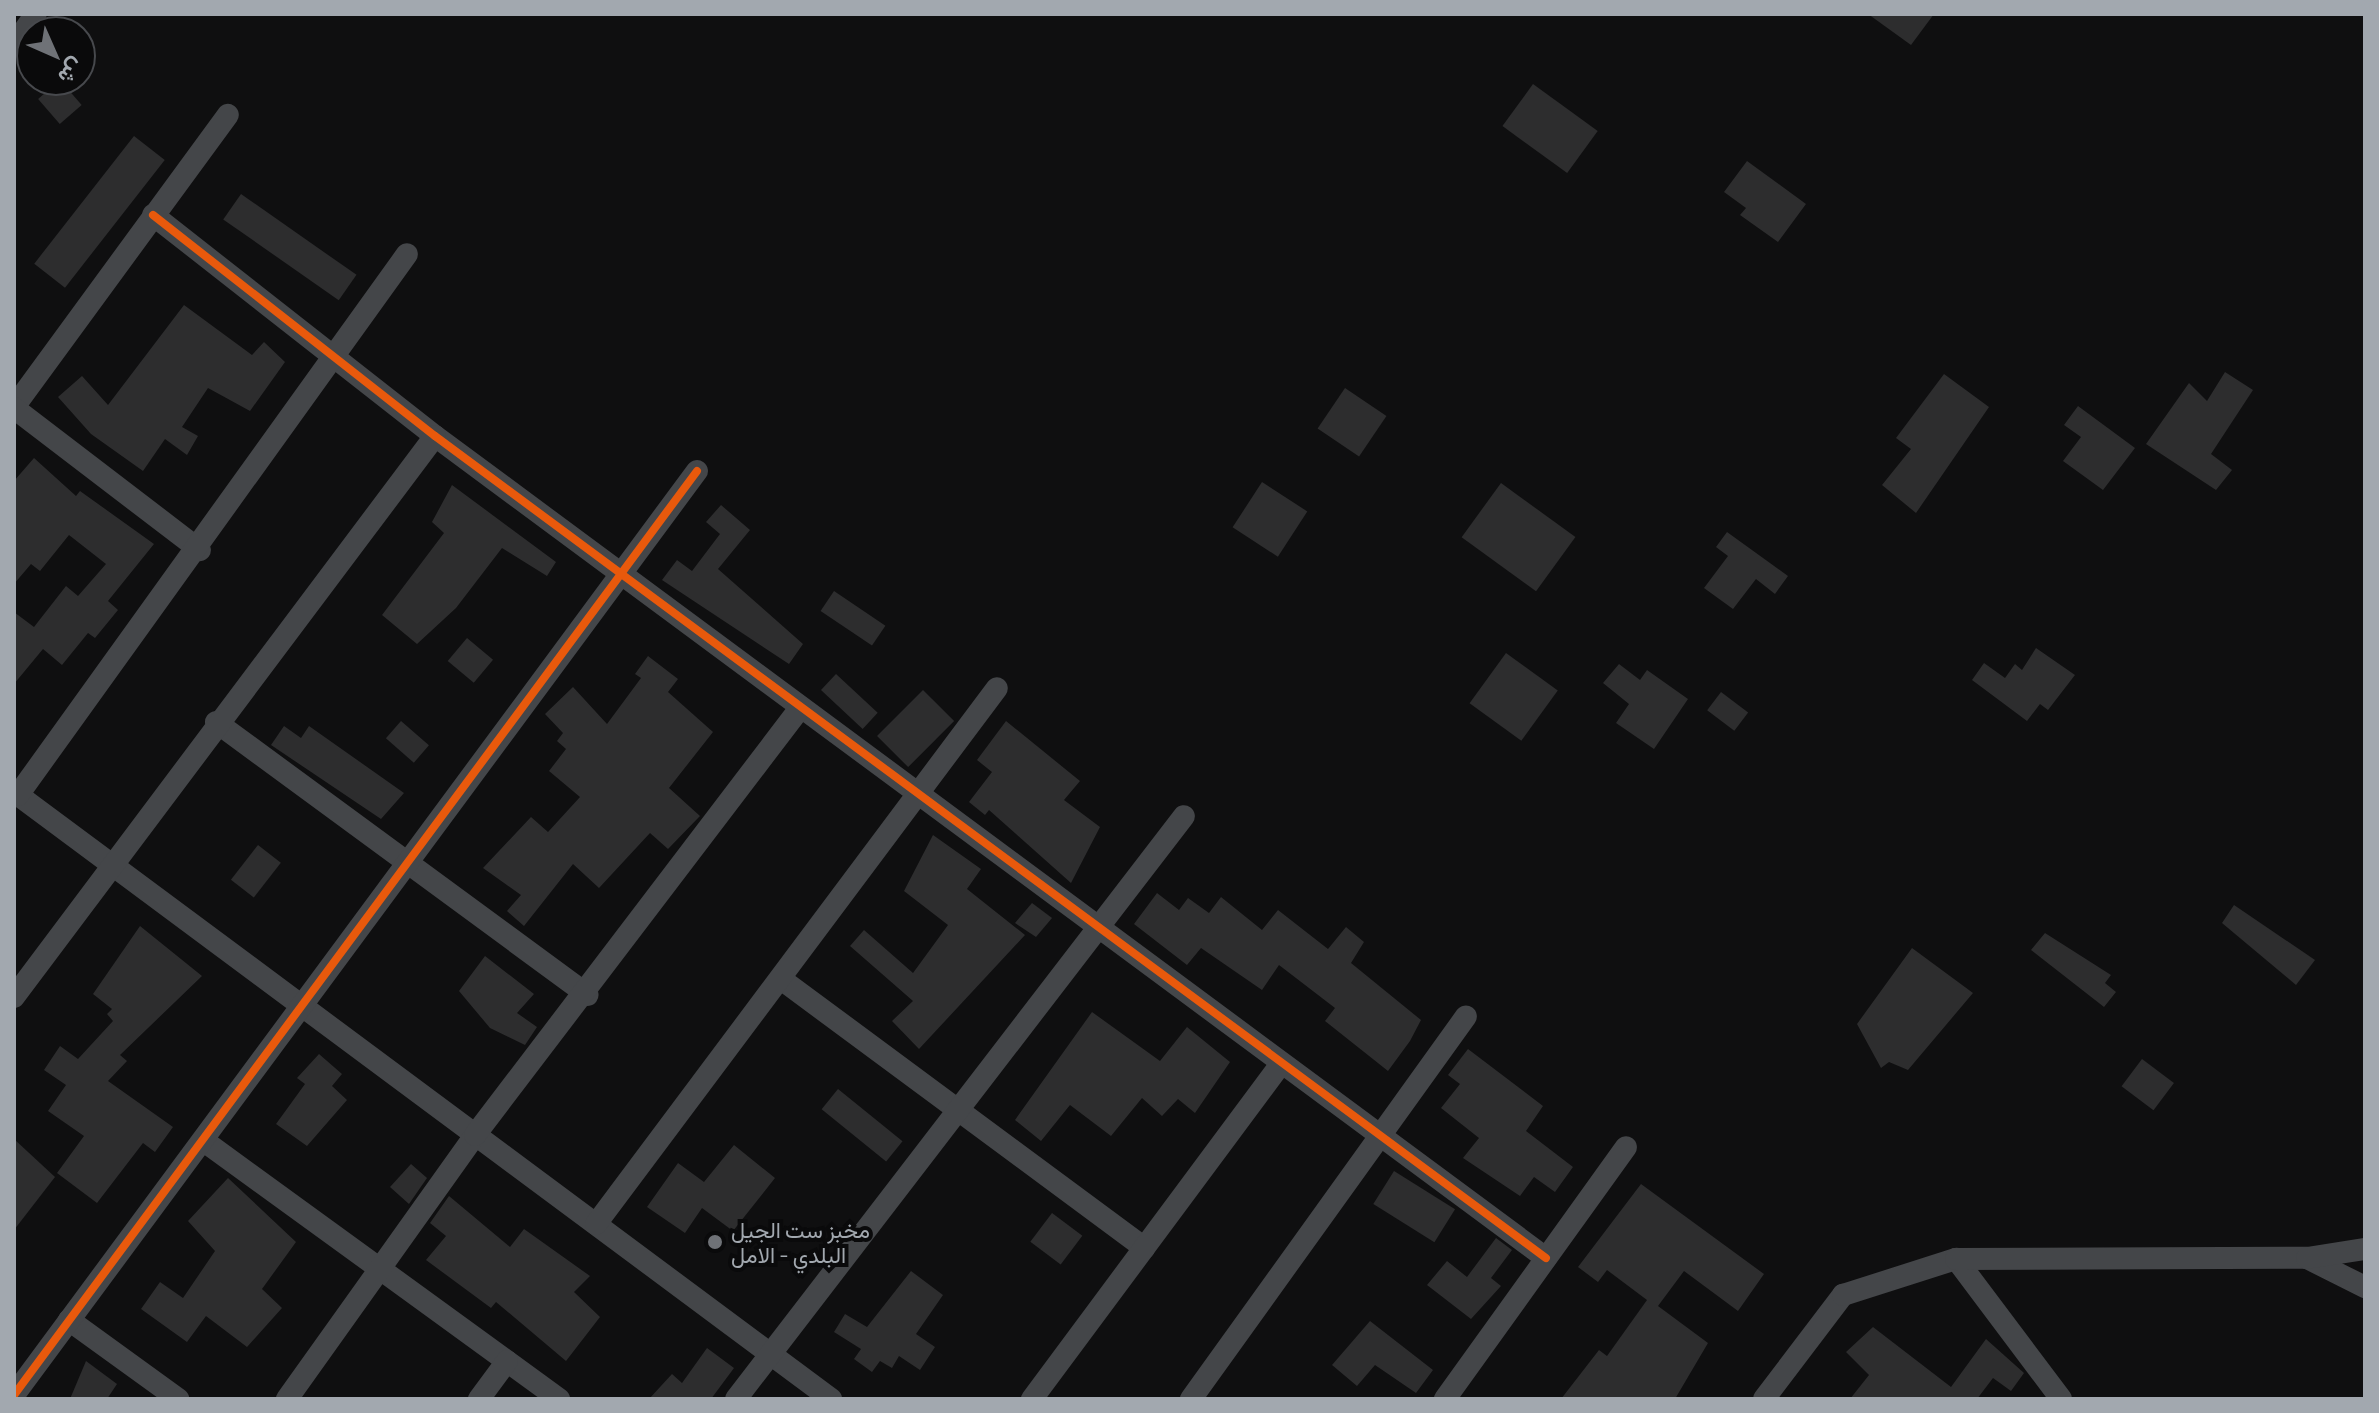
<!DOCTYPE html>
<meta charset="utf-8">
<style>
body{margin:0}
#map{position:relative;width:2379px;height:1413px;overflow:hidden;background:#0f0f10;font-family:Commissioner,Vazirmatn,sans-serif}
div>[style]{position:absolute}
.building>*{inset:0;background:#2d2d2e;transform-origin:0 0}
.minor>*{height:22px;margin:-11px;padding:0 11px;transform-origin:11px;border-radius:11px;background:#444649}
.cycleway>*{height:8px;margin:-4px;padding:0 4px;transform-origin:4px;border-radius:4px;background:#e8590c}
.dots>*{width:22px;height:22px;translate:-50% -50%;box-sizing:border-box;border:4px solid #0a0a0b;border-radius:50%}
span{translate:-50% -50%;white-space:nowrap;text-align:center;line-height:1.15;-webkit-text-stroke:8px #0a0a0b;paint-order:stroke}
.poi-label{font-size:22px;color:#a2a8af}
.left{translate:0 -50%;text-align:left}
.frame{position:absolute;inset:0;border:16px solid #a2a8af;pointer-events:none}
.north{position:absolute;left:16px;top:16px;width:80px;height:80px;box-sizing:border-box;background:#0a0a0b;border:2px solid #47494d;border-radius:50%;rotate:135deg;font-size:22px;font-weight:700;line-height:32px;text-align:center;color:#a2a8af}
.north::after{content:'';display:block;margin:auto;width:28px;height:36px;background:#6f7277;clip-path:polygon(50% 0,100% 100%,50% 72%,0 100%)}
</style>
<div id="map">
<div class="building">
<div style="clip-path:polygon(1868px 14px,1934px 14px,1911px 45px)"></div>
<div style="left:60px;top:80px;width:33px;height:29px;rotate:49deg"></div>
<div style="left:1533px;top:84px;width:80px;height:52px;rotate:36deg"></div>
<div style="left:134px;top:136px;width:39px;height:162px;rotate:38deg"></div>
<div style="clip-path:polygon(1747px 161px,1806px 204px,1778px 242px,1740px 215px,1746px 208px,1724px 192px)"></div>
<div style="left:241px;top:194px;width:141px;height:31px;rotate:35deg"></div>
<div style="clip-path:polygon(184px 305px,252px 355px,264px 342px,285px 362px,250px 411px,208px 388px,182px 427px,198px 436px,187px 455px,165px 439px,143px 471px,91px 434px,58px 397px,82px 376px,108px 405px)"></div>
<div style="clip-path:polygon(2225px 372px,2253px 390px,2211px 454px,2232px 470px,2216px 490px,2146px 444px,2189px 383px,2207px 401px)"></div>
<div style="clip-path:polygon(1944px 374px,1989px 407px,1916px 513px,1882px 485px,1911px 449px,1896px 438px)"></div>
<div style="left:1345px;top:388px;width:50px;height:49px;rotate:34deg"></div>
<div style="clip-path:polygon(2078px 406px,2135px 448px,2103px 490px,2063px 461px,2081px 437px,2064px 425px)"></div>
<div style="clip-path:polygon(34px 458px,76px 496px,80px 491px,154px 544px,108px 601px,118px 610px,95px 638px,88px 633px,62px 665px,43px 649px,14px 684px,14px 612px,34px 627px,66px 586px,78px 596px,106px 564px,69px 535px,40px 571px,31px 564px,14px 584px,14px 481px)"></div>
<div style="left:1262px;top:482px;width:54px;height:54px;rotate:33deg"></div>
<div style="left:1501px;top:483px;width:92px;height:67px;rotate:36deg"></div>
<div style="clip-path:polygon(452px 485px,556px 562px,547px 576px,502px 548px,456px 608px,417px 644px,382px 615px,444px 533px,432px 522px)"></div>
<div style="clip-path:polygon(721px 505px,750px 530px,718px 569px,803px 644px,789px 664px,662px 580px,677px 560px,692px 571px,720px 534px,706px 522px)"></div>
<div style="clip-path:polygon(1727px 532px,1788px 576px,1775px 594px,1756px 579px,1733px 609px,1704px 588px,1728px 556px,1716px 547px)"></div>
<div style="left:834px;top:591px;width:62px;height:24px;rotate:34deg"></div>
<div style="left:467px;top:638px;width:34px;height:30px;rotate:40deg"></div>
<div style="clip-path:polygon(2036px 648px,2075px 675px,2048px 710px,2040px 704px,2027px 721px,1972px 680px,1984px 663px,2005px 678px,2015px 664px,2022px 670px)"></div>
<div style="left:1506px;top:653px;width:64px;height:62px;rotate:36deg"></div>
<div style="clip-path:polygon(648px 656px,678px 679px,668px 692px,713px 732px,669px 788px,700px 816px,668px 849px,650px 833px,599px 888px,573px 864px,524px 926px,507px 911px,521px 895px,483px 868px,531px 817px,548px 832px,580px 797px,549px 771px,566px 749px,557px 741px,563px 733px,545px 714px,573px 687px,607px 724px,641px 678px,635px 674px)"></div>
<div style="clip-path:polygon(1619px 664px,1640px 680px,1647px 670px,1688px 699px,1654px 749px,1616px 723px,1629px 704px,1603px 683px)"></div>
<div style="left:836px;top:674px;width:57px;height:22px;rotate:43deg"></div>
<div style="left:923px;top:690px;width:44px;height:65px;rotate:45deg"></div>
<div style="left:1721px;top:692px;width:34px;height:23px;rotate:37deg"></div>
<div style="left:401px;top:721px;width:37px;height:23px;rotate:41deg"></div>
<div style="clip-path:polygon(1006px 721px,1080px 781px,1064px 800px,1100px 827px,1071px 883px,989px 810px,985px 815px,969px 802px,992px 772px,977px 760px)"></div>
<div style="clip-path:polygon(284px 726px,301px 738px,309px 726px,404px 793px,381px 819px,271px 745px)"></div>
<div style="clip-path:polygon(933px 835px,981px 869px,967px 889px,1025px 935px,919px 1049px,892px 1021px,913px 1001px,850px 946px,864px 930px,913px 973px,948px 925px,904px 891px)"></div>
<div style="left:258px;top:845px;width:29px;height:44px;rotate:38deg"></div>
<div style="clip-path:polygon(1157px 893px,1179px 910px,1188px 898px,1209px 913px,1221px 897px,1262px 930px,1278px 910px,1328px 949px,1346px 927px,1364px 942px,1351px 963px,1421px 1020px,1410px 1041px,1388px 1071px,1325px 1021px,1335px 1008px,1279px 965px,1262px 990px,1201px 948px,1187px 965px,1134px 924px)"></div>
<div style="clip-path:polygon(1032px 903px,1052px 918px,1036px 937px,1015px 923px)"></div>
<div style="clip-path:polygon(2234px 905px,2315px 960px,2296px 985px,2222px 923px)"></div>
<div style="clip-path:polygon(140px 926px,202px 976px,120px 1055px,127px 1061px,108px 1081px,173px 1127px,155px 1152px,143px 1143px,97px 1203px,57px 1173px,84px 1136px,48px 1111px,66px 1085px,44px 1070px,60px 1046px,78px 1059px,113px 1021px,107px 1014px,112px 1009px,93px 994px)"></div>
<div style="clip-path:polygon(2045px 933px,2111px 975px,2105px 983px,2116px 992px,2104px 1007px,2031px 950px)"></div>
<div style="clip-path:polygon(1912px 948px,1973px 993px,1908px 1070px,1889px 1062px,1881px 1068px,1857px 1024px)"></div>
<div style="clip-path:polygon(485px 956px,534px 994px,517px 1013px,537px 1027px,525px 1045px,490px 1028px,459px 991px)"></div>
<div style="clip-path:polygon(1092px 1012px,1160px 1061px,1187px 1027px,1230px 1062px,1195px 1113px,1178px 1099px,1162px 1116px,1142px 1098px,1111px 1136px,1070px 1105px,1041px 1141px,1015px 1120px)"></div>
<div style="clip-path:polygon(1468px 1049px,1543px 1106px,1526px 1131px,1573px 1167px,1555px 1192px,1534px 1177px,1520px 1196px,1463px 1158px,1479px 1138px,1441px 1108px,1460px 1084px,1448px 1075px)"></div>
<div style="clip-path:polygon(319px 1054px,342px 1074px,332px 1086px,347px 1100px,307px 1146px,276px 1124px,305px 1084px,297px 1078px)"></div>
<div style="left:2142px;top:1059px;width:40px;height:34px;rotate:37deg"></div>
<div style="left:838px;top:1089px;width:83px;height:26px;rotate:39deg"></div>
<div style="clip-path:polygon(14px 1139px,55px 1177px,14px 1230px)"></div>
<div style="clip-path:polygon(734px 1145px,775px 1178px,733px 1231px,702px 1208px,685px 1233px,647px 1207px,678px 1163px,704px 1182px)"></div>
<div style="clip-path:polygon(411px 1164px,427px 1178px,409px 1204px,390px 1187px)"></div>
<div style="left:1394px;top:1171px;width:72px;height:39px;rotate:32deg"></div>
<div style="clip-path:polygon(228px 1178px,296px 1242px,262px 1289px,282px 1308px,247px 1347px,206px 1316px,187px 1342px,141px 1309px,160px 1282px,183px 1298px,215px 1251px,188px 1221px)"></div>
<div style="clip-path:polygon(1641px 1184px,1764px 1274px,1738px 1311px,1684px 1271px,1658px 1306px,1708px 1343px,1675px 1399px,1561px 1399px,1599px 1350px,1607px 1356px,1647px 1300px,1607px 1270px,1598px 1282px,1578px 1267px)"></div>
<div style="clip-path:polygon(449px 1196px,510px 1247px,524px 1229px,590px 1276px,574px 1292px,600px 1317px,566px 1361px,496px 1302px,491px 1308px,426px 1260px,446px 1236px,430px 1223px)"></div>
<div style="left:1052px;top:1213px;width:38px;height:36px;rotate:37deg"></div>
<div style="clip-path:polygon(1496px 1238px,1512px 1250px,1491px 1278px,1501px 1286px,1471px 1319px,1427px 1285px,1447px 1261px,1467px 1277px)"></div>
<div style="clip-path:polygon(911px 1271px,943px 1295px,916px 1334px,935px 1347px,920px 1370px,899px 1356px,892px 1368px,880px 1361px,872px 1372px,854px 1359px,861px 1349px,834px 1332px,845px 1314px,867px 1327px)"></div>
<div style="clip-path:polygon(1370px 1321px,1433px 1370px,1416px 1393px,1375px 1365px,1357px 1386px,1332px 1365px)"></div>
<div style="clip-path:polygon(1873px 1327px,1951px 1387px,1986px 1339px,2024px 1373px,2011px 1391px,1993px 1378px,1977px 1399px,1850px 1399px,1869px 1375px,1846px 1352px)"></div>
<div style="clip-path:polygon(707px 1348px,734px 1368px,711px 1399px,649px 1399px,672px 1374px,682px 1383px)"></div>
<div style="clip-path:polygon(86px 1361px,117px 1384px,107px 1399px,70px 1399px)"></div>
</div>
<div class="minor">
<div style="left:14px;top:45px;width:38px;rotate:-55deg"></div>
<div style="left:153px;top:215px;width:358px;rotate:38.1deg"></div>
<div style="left:435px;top:436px;width:1382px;rotate:36.5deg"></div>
<div style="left:14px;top:407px;width:362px;rotate:-53.8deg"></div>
<div style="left:14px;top:408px;width:234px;rotate:37.4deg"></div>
<div style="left:216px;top:722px;width:461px;rotate:36.3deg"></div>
<div style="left:14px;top:792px;width:1018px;rotate:36.61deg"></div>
<div style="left:18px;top:795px;width:666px;rotate:-54.28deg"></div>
<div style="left:781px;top:979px;width:452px;rotate:36.5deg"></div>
<div style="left:14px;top:997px;width:701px;rotate:-53.11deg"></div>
<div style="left:204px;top:1141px;width:439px;rotate:36deg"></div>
<div style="left:596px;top:1224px;width:669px;rotate:-53.2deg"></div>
<div style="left:2307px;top:1258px;width:65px;rotate:26.6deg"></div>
<div style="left:1956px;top:1259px;width:175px;rotate:53.1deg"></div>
<div style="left:69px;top:1320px;width:135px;rotate:35.9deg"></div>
<div style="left:14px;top:1395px;width:1149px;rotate:-53.53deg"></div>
<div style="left:287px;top:1399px;width:324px;rotate:-54.5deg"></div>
<div style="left:475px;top:1135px;width:537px;rotate:-52.72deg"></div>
<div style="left:479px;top:1399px;width:47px;rotate:-53.6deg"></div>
<div style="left:736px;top:1399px;width:735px;rotate:-52.46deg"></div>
<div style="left:1032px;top:1399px;width:417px;rotate:-53.4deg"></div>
<div style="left:1191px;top:1399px;width:471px;rotate:-54.3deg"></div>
<div style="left:1445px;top:1399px;width:310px;rotate:-54.3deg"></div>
<div style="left:1764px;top:1399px;width:131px;rotate:-52.8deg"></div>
<div style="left:1843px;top:1295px;width:119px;rotate:-17.7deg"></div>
<div style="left:1956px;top:1259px;width:351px;rotate:-0.2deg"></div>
<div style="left:2307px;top:1258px;width:59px;rotate:-8.8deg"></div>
</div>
<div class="cycleway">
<div style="left:153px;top:215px;width:358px;rotate:38.1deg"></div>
<div style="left:435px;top:436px;width:1382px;rotate:36.5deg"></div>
<div style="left:14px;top:1395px;width:1149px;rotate:-53.53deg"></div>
</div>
<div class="dots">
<div style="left:715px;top:1242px;background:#6f7277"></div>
</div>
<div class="poi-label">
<span class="left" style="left:731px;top:1242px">مخبز ست الجيل<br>البلدي - الامل</span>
</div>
<div class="frame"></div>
<div class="north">ش</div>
</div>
